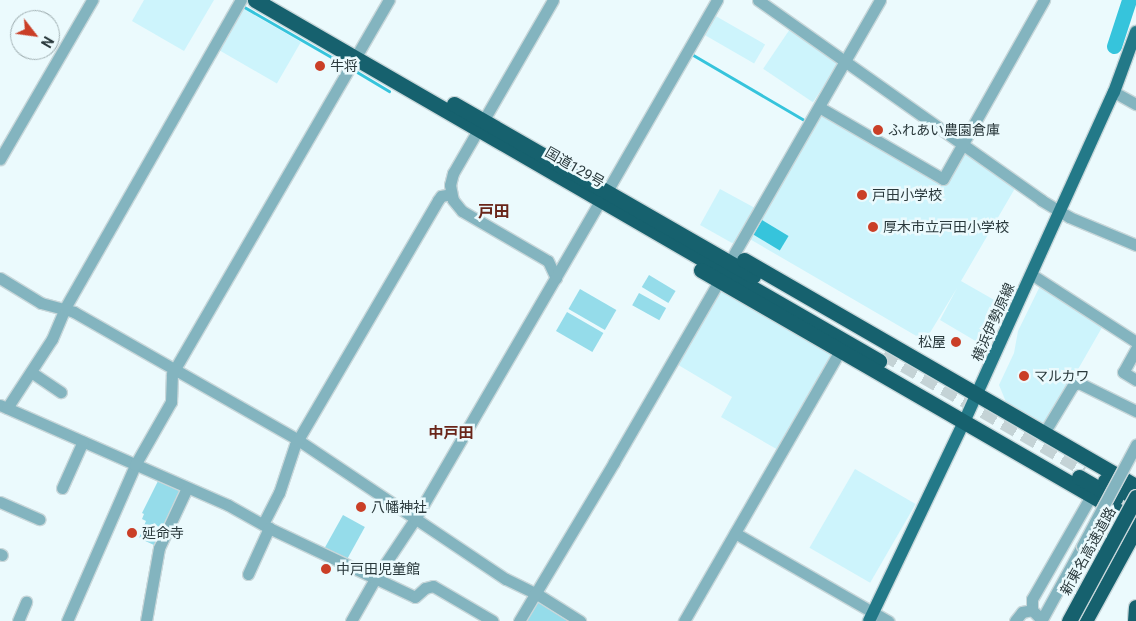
<!DOCTYPE html>
<meta charset="utf-8">
<style>
body{margin:0}
#map{position:relative;width:1136px;height:621px;overflow:hidden;background:#ebfafd;font-family:Roboto,"Noto Sans JP",sans-serif}
div>[style]{position:absolute}
.built>*{inset:0;background:#cdf4fc;transform-origin:0 0}
.green>*{inset:0;background:#95dcea;transform-origin:0 0}
.water>*{inset:0;background:#36c4dc;transform-origin:0 0}
.stream>*{height:2.5px;margin:-1.25px;padding:0 1.25px;transform-origin:1.25px;border-radius:1.25px;background:#36c4dc}
.river>*{height:15px;margin:-7.5px;padding:0 7.5px;transform-origin:7.5px;border-radius:7.5px;background:#36c4dc}
.highway-tunnel>*{height:15px;margin-top:-7.5px;transform-origin:0;background:repeating-linear-gradient(90deg,#c4d3d6 0 15px,transparent 0 23px)}
.roads{filter:drop-shadow(1px 0 #c8d7da) drop-shadow(-1px 0 #c8d7da) drop-shadow(0 1px #c8d7da) drop-shadow(0 -1px #c8d7da)}
.minor>*{height:11px;margin:-5.5px;padding:0 5.5px;transform-origin:5.5px;border-radius:5.5px;background:#83b4bf}
.major>*{height:12px;margin:-6px;padding:0 6px;transform-origin:6px;border-radius:6px;background:#237988}
.highway>*{height:15px;margin:-7.5px;padding:0 7.5px;transform-origin:7.5px;border-radius:7.5px;background:#16616e}
.bridges{filter:drop-shadow(1px 0 #c8d7da) drop-shadow(-1px 0 #c8d7da) drop-shadow(0 1px #c8d7da) drop-shadow(0 -1px #c8d7da)}
.minor-bridge>*{height:11px;margin:-5.5px;padding:0 5.5px;transform-origin:5.5px;border-radius:5.5px;background:#83b4bf}
.highway-bridge>*{height:15px;margin:-7.5px;padding:0 7.5px;transform-origin:7.5px;border-radius:7.5px;background:#16616e}
.dots>*{width:14px;height:14px;translate:-50% -50%;box-sizing:border-box;border:2px solid #ebfafd;border-radius:50%}
span{translate:-50% -50%;white-space:nowrap;text-align:center;line-height:1.15;-webkit-text-stroke:5px #ebfafd;paint-order:stroke}
.poi-label{font-size:14px;color:#2a393c}
.left{translate:0 -50%;text-align:left}
.right{translate:-100% -50%;text-align:right}
.street-label{font-size:14px;color:#2a393c}
.neighbourhood-label{font-size:15px;color:#692519;font-weight:700}
.quarter-label{font-size:16px;color:#692519;font-weight:700}
.north{position:absolute;left:10px;top:10px;width:50px;height:50px;box-sizing:border-box;background:#ebfafd;border:1px solid #9eadb0;border-radius:50%;rotate:120deg;font-size:14px;font-weight:700;line-height:20px;text-align:center;color:#2a393c}
.north::after{content:'';display:block;margin:auto;width:18px;height:22px;background:#ca3f27;clip-path:polygon(50% 0,100% 100%,50% 72%,0 100%)}
</style>
<div id="map">
<div class="built">
<div style="clip-path:polygon(144px 0,214px 0,184px 51px,132px 21px)"></div>
<div style="left:242px;top:8px;width:68px;height:48px;rotate:30deg"></div>
<div style="left:714px;top:15px;width:59px;height:22px;rotate:30deg"></div>
<div style="left:790px;top:29px;width:60px;height:48px;rotate:34deg"></div>
<div style="clip-path:polygon(824px 116px,943px 186px,962px 155px,966px 154px,1013px 186px,1014px 190px,961px 281px,1003px 305px,984px 346px,940px 320px,957px 288px,925px 341px,748px 238px,760px 217px,764px 216px,770px 205px,769px 200px,817px 118px)"></div>
<div style="clip-path:polygon(720px 189px,755px 208px,736px 242px,732px 243px,700px 225px)"></div>
<div style="clip-path:polygon(1041px 284px,1104px 324px,1046px 425px,1006px 402px,999px 385px,1014px 353px,1018px 331px)"></div>
<div style="clip-path:polygon(720px 289px,833px 354px,780px 451px,721px 417px,732px 397px,675px 363px)"></div>
<div style="left:855px;top:469px;width:70px;height:91px;rotate:30deg"></div>
</div>
<div class="green">
<div style="left:649px;top:275px;width:31px;height:14px;rotate:31deg"></div>
<div style="left:580px;top:289px;width:42px;height:23px;rotate:30deg"></div>
<div style="left:639px;top:293px;width:31px;height:14px;rotate:29deg"></div>
<div style="left:567px;top:312px;width:42px;height:22px;rotate:30deg"></div>
<div style="clip-path:polygon(159px 479px,182px 489px,156px 546px,139px 538px,146px 521px,142px 519px,144px 514px,142px 513px)"></div>
<div style="left:343px;top:515px;width:25px;height:41px;rotate:29deg"></div>
<div style="clip-path:polygon(535px 600px,569px 621px,521px 621px)"></div>
</div>
<div class="water">
<div style="left:762px;top:220px;width:31px;height:17px;rotate:31deg"></div>
</div>
<div class="stream">
<div style="left:241px;top:5px;width:122px;rotate:29.9deg"></div>
<div style="left:690px;top:53px;width:132px;rotate:30.4deg"></div>
<div style="left:354px;top:70px;width:41px;rotate:31deg"></div>
</div>
<div class="river">
<div style="left:1114px;top:46px;width:48px;rotate:-71.9deg"></div>
</div>
<div class="highway-tunnel">
<div style="left:884px;top:353px;width:232px;rotate:30deg"></div>
</div>
<div class="roads">
<div class="minor">
<div style="left:553px;top:0;width:200px;rotate:120deg"></div>
<div style="left:453px;top:173px;width:12px;rotate:104deg"></div>
<div style="left:450px;top:185px;width:15px;rotate:79deg"></div>
<div style="left:453px;top:200px;width:14px;rotate:51deg"></div>
<div style="left:462px;top:211px;width:99px;rotate:30.2deg"></div>
<div style="left:548px;top:261px;width:19px;rotate:65deg"></div>
<div style="left:758px;top:0;width:347px;rotate:35.2deg"></div>
<div style="left:1041px;top:200px;width:33px;rotate:31deg"></div>
<div style="left:1069px;top:217px;width:73px;rotate:22.7deg"></div>
<div style="left:1114px;top:92px;width:25px;rotate:29deg"></div>
<div style="left:819px;top:107px;width:143px;rotate:30.1deg"></div>
<div style="left:943px;top:179px;width:206px;rotate:-60.6deg"></div>
<div style="left:0;top:159px;width:184px;rotate:-59.9deg"></div>
<div style="left:610px;top:186px;width:215px;rotate:-60.1deg"></div>
<div style="left:734px;top:254px;width:293px;rotate:-60.1deg"></div>
<div style="left:1031px;top:274px;width:125px;rotate:32.9deg"></div>
<div style="left:0;top:278px;width:48px;rotate:31.4deg"></div>
<div style="left:41px;top:303px;width:34px;rotate:15deg"></div>
<div style="left:74px;top:312px;width:258px;rotate:29.7deg"></div>
<div style="left:298px;top:440px;width:250px;rotate:33.8deg"></div>
<div style="left:506px;top:579px;width:34px;rotate:26deg"></div>
<div style="left:537px;top:594px;width:51px;rotate:32.1deg"></div>
<div style="left:1136px;top:349px;width:26px;rotate:119deg"></div>
<div style="left:1123px;top:372px;width:15px;rotate:32deg"></div>
<div style="left:31px;top:372px;width:36px;rotate:34deg"></div>
<div style="left:0;top:405px;width:249px;rotate:23.7deg"></div>
<div style="left:228px;top:505px;width:47px;rotate:29.3deg"></div>
<div style="left:269px;top:528px;width:161px;rotate:25.3deg"></div>
<div style="left:415px;top:597px;width:13px;rotate:-42deg"></div>
<div style="left:425px;top:588px;width:8px;rotate:-14deg"></div>
<div style="left:433px;top:586px;width:69px;rotate:30.3deg"></div>
<div style="left:7px;top:408px;width:82px;rotate:-56.9deg"></div>
<div style="left:52px;top:339px;width:34px;rotate:-67deg"></div>
<div style="left:65px;top:308px;width:355px;rotate:-60.3deg"></div>
<div style="left:1044px;top:433px;width:56px;rotate:-58.9deg"></div>
<div style="left:1073px;top:385px;width:6px;rotate:-18deg"></div>
<div style="left:1079px;top:383px;width:64px;rotate:26.2deg"></div>
<div style="left:62px;top:488px;width:51px;rotate:-65.9deg"></div>
<div style="left:0;top:502px;width:43px;rotate:23.6deg"></div>
<div style="left:263px;top:524px;width:35px;rotate:-63deg"></div>
<div style="left:279px;top:493px;width:51px;rotate:-71.6deg"></div>
<div style="left:295px;top:445px;width:284px;rotate:-59.7deg"></div>
<div style="left:438px;top:200px;width:5px;rotate:-53deg"></div>
<div style="left:441px;top:196px;width:10px;rotate:-11deg"></div>
<div style="left:735px;top:533px;width:177px;rotate:29.9deg"></div>
<div style="left:0;top:554px;width:2px;rotate:27deg"></div>
<div style="left:248px;top:574px;width:51px;rotate:-65.5deg"></div>
<div style="left:1042px;top:620px;width:14px;rotate:-135deg"></div>
<div style="left:1032px;top:610px;width:11px;rotate:-90deg"></div>
<div style="left:1032px;top:599px;width:119px;rotate:-60.2deg"></div>
<div style="left:18px;top:621px;width:21px;rotate:-67deg"></div>
<div style="left:67px;top:621px;width:170px;rotate:-66.4deg"></div>
<div style="left:135px;top:465px;width:73px;rotate:-60.3deg"></div>
<div style="left:171px;top:402px;width:28px;rotate:-88deg"></div>
<div style="left:172px;top:374px;width:432px;rotate:-59.9deg"></div>
<div style="left:146px;top:621px;width:74px;rotate:-79.9deg"></div>
<div style="left:159px;top:548px;width:66px;rotate:-65deg"></div>
<div style="left:351px;top:621px;width:48px;rotate:-60.3deg"></div>
<div style="left:375px;top:579px;width:72px;rotate:-56.3deg"></div>
<div style="left:415px;top:519px;width:362px;rotate:-59.8deg"></div>
<div style="left:519px;top:621px;width:185px;rotate:-59.1deg"></div>
<div style="left:614px;top:462px;width:209px;rotate:-59.9deg"></div>
<div style="left:684px;top:621px;width:312px;rotate:-60deg"></div>
<div style="left:1015px;top:621px;width:11px;rotate:-52deg"></div>
<div style="left:1022px;top:612px;width:10px;rotate:-11deg"></div>
<div style="left:1041px;top:621px;width:85px;rotate:-61.3deg"></div>
</div>
<div class="major">
<div style="left:869px;top:621px;width:221px;rotate:-64.5deg"></div>
<div style="left:964px;top:422px;width:362px;rotate:-65.6deg"></div>
<div style="left:1114px;top:92px;width:64px;rotate:-69.9deg"></div>
</div>
<div class="highway">
<div style="left:255px;top:0;width:721px;rotate:30.05deg"></div>
<div style="left:454px;top:104px;width:345px;rotate:29.9deg"></div>
<div style="left:744px;top:260px;width:452px;rotate:30deg"></div>
<div style="left:701px;top:270px;width:502px;rotate:29.99deg"></div>
<div style="left:1079px;top:477px;width:42px;rotate:30.3deg"></div>
<div style="left:1105px;top:481px;width:35px;rotate:29deg"></div>
<div style="left:1085px;top:621px;width:106px;rotate:-61.3deg"></div>
<div style="left:1135px;top:621px;width:14px;rotate:-86deg"></div>
</div>
</div>
<div class="bridges">
<div class="minor-bridge">
<div style="left:1082px;top:546px;width:115px;rotate:-61.9deg"></div>
</div>
<div class="highway-bridge">
<div style="left:1069px;top:621px;width:141px;rotate:-61.6deg"></div>
</div>
</div>
<div class="dots">
<div style="left:320px;top:66px;background:#ca3f27"></div>
<div style="left:878px;top:130px;background:#ca3f27"></div>
<div style="left:862px;top:195px;background:#ca3f27"></div>
<div style="left:873px;top:227px;background:#ca3f27"></div>
<div style="left:956px;top:342px;background:#ca3f27"></div>
<div style="left:1024px;top:376px;background:#ca3f27"></div>
<div style="left:361px;top:507px;background:#ca3f27"></div>
<div style="left:132px;top:533px;background:#ca3f27"></div>
<div style="left:326px;top:569px;background:#ca3f27"></div>
</div>
<div class="poi-label">
<span class="left" style="left:330px;top:66px">牛将</span>
<span class="left" style="left:888px;top:130px">ふれあい農園倉庫</span>
<span class="left" style="left:872px;top:195px">戸田小学校</span>
<span class="left" style="left:883px;top:227px">厚木市立戸田小学校</span>
<span class="right" style="left:946px;top:342px">松屋</span>
<span class="left" style="left:1034px;top:376px">マルカワ</span>
<span class="left" style="left:371px;top:507px">八幡神社</span>
<span class="left" style="left:142px;top:533px">延命寺</span>
<span class="left" style="left:336px;top:569px">中戸田児童館</span>
</div>
<div class="street-label">
<span style="left:575px;top:167px;rotate:30deg">国道129号</span>
<span style="left:993px;top:322px;rotate:-66deg">横浜伊勢原線</span>
<span style="left:1088px;top:551px;rotate:-61deg">新東名高速道路</span>
</div>
<div class="neighbourhood-label">
<span style="left:451px;top:434px">中戸田</span>
</div>
<div class="quarter-label">
<span style="left:494px;top:212px">戸田</span>
</div>
<div class="north">N</div>
</div>
